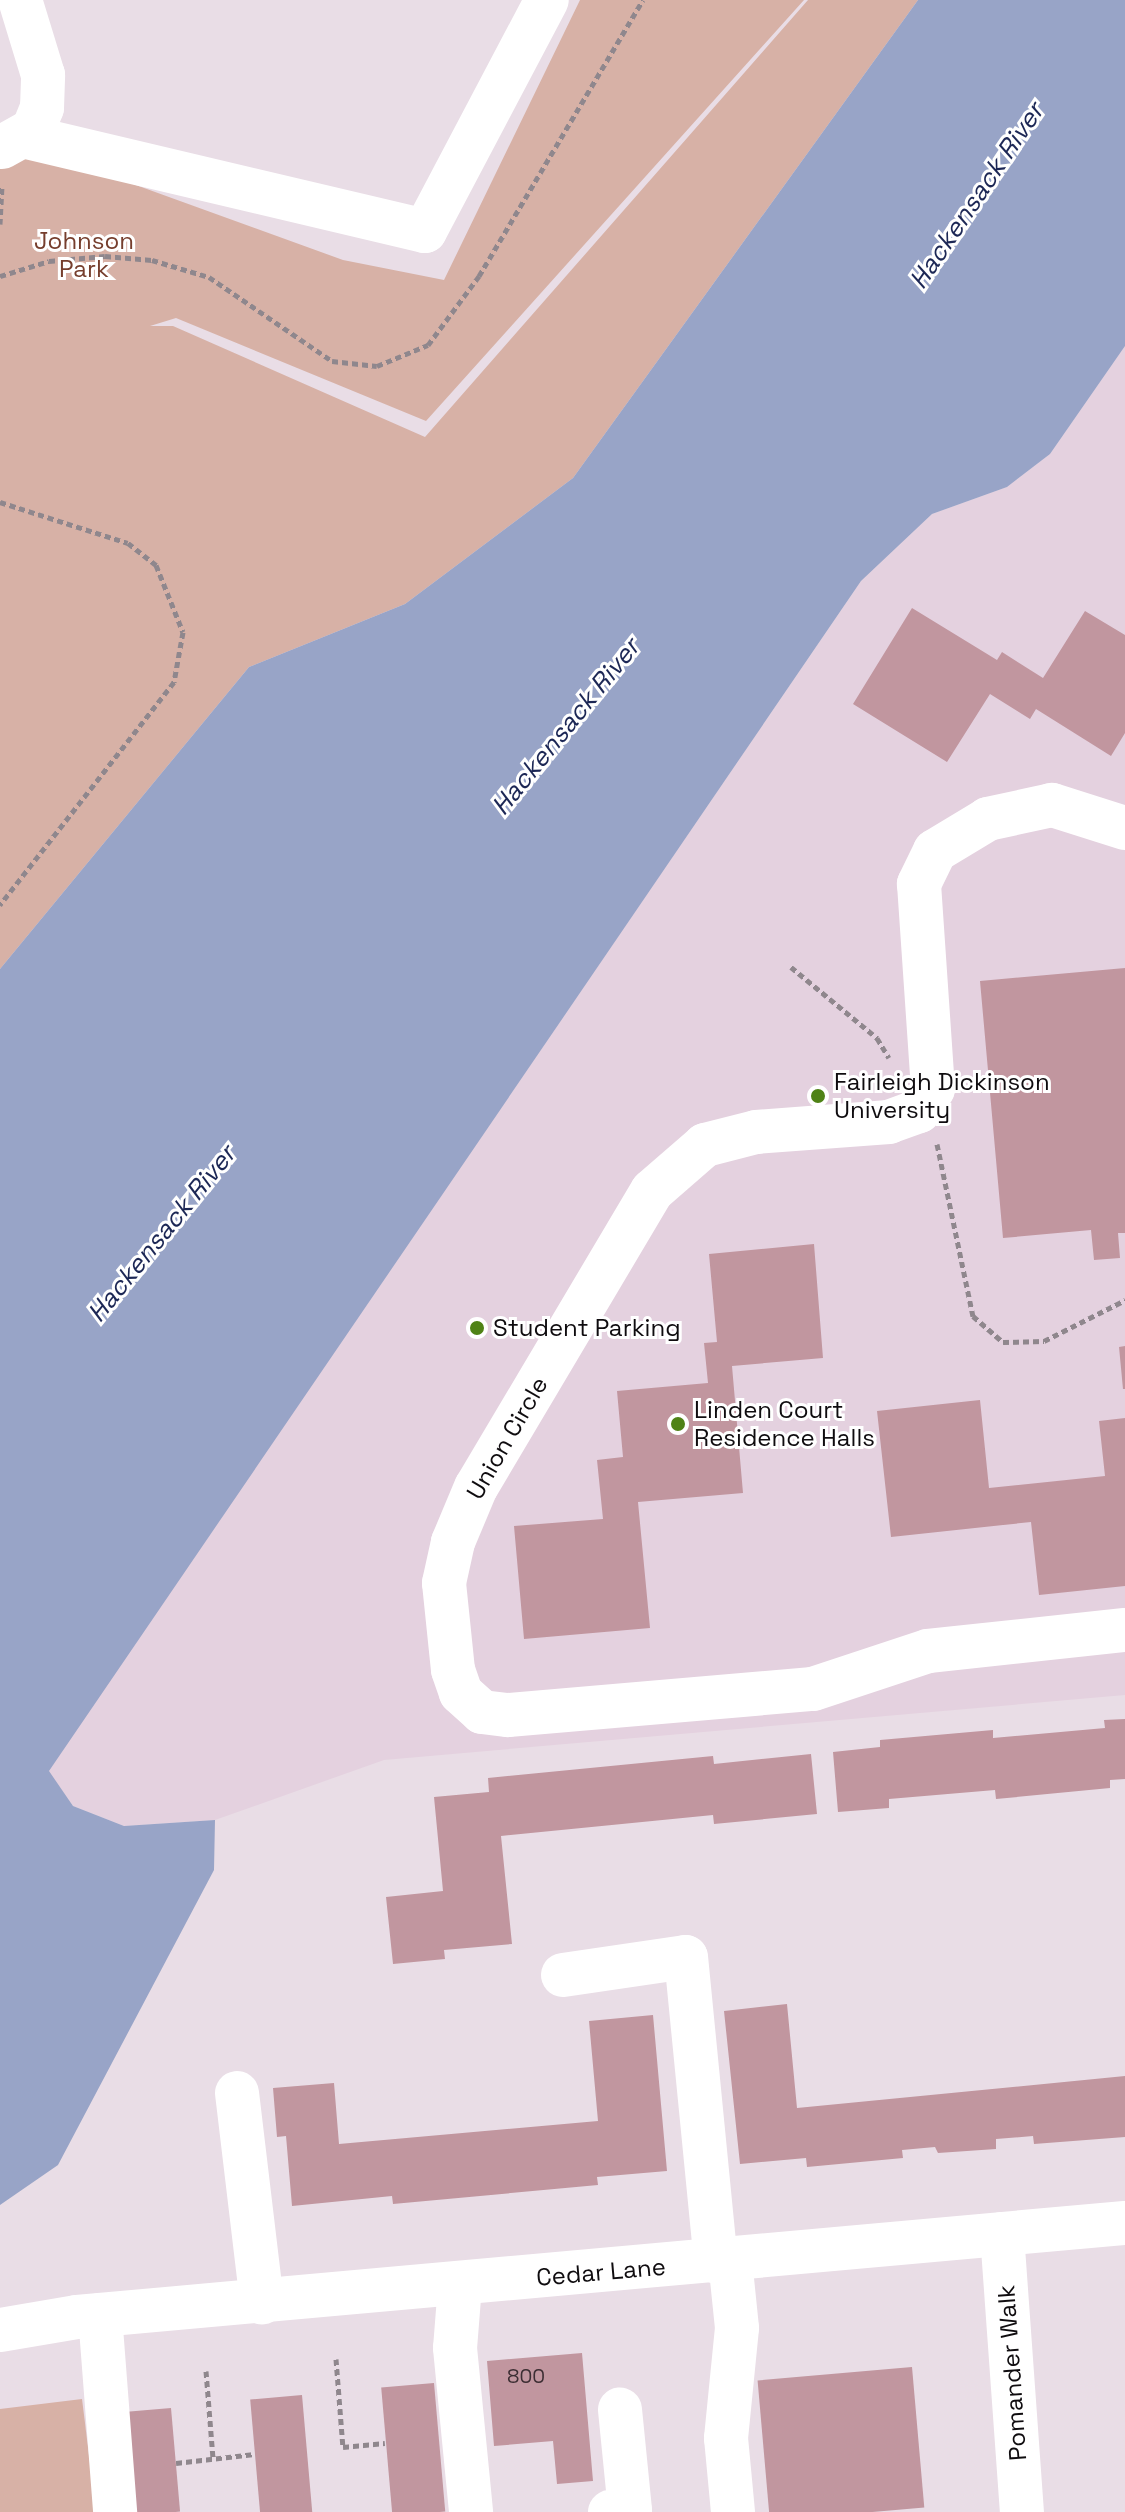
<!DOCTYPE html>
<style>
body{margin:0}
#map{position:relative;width:1125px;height:2512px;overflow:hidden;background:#e9dde6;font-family:"Space Grotesk",sans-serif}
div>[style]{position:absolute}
.built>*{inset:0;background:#e4d1df}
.green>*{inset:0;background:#d7b1a6}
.water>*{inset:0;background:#98a4c7}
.building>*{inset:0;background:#c1969f;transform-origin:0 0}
.path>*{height:5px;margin-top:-2.5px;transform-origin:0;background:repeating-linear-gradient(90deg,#8f878d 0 6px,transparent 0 10px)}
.minor>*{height:44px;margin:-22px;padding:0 22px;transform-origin:22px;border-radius:22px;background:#fff}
.major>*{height:44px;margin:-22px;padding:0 22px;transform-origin:22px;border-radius:22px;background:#fff}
.dots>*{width:22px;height:22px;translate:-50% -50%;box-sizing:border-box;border:4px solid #fff;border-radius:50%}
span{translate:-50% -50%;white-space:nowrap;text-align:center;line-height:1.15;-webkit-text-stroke:6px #fff;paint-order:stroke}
.number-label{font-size:20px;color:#3c2e33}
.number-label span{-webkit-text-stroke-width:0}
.park-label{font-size:24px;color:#763e2d}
.poi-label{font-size:24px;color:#0f0c0f}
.left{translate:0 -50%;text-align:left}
.street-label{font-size:24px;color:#0f0c0f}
.water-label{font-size:26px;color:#1c2755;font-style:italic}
</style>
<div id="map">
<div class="built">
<div style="clip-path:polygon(1125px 346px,1125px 1695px,384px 1760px,215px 1820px,124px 1826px,73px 1806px,48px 1771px,861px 581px,932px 514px,1007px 487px,1050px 454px)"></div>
</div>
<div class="green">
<div style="clip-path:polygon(580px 0,804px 0,426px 421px,176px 318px,150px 326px,173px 326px,425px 437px,808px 0,918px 0,573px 478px,405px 604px,249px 667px,0 969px,0 165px,28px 146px,343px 260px,444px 280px)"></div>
<div style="clip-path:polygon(82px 2399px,96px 2512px,0 2512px,0 2409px)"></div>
</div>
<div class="water">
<div style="clip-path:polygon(918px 0,1125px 0,1125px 346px,1050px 454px,1007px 487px,932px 514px,861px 581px,49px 1771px,73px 1806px,124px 1826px,215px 1820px,214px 1870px,58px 2165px,0 2205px,0 969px,249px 667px,405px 604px,573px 478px)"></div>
</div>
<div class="building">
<div style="clip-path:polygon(912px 608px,997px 660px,1002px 652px,1043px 678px,1085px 611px,1125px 635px,1125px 733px,1111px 756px,1036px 709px,1030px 719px,990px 694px,947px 762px,853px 704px)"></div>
<div style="clip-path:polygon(1125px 968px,1125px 1233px,1118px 1233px,1120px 1258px,1094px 1260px,1091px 1230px,1003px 1238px,980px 981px)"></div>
<div style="clip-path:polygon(814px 1244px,823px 1358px,732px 1366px,743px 1493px,638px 1502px,650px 1628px,524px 1639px,514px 1526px,603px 1519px,597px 1460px,623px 1457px,617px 1391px,708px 1383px,704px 1343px,717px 1342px,709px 1254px)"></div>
<div style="clip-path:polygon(1125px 1346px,1125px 1389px,1123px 1389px,1119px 1347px)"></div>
<div style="clip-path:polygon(980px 1400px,989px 1488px,1105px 1476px,1099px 1421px,1125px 1418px,1125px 1586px,1039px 1595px,1031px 1522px,891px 1537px,877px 1411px)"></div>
<div style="clip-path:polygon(1125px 1719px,1125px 1779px,1110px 1780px,1110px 1788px,996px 1799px,995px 1790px,889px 1799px,889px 1808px,838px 1812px,833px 1752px,880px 1747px,880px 1740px,993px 1730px,993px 1738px,1105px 1728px,1104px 1720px)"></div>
<div style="clip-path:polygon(811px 1754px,817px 1814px,714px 1824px,713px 1815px,501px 1836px,512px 1944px,444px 1950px,445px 1959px,393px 1964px,386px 1897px,443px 1891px,434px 1797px,489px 1792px,488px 1778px,713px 1756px,714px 1764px)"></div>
<div style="clip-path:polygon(787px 2004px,797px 2108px,1125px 2076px,1125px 2137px,1034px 2144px,1033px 2136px,996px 2139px,996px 2149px,938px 2153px,935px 2147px,902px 2150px,903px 2158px,807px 2167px,806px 2158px,740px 2164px,724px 2011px)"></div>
<div style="clip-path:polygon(653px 2015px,667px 2171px,597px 2177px,598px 2185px,393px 2204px,392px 2196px,292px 2206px,286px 2136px,277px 2137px,273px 2088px,334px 2083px,339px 2144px,598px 2121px,589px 2021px)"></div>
<div style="clip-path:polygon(582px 2353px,593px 2481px,557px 2484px,553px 2441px,494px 2446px,487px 2361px)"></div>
<div style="left:912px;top:2367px;width:141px;height:155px;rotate:85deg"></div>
<div style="left:434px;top:2383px;width:129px;height:53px;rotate:85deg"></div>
<div style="left:302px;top:2395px;width:118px;height:52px;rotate:85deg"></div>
<div style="left:171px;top:2408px;width:104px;height:53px;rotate:85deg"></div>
</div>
<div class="path">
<div style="left:0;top:224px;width:38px;rotate:-87deg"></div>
<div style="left:0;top:276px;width:51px;rotate:-17deg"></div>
<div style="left:49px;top:261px;width:56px;rotate:-5.1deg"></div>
<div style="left:105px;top:256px;width:47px;rotate:4.9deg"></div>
<div style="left:152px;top:260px;width:59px;rotate:16.6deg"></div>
<div style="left:209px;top:277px;width:149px;rotate:34.3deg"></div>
<div style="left:332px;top:361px;width:45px;rotate:6.3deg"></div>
<div style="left:377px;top:366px;width:55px;rotate:-22.4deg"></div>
<div style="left:428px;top:345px;width:86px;rotate:-53.5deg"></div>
<div style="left:479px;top:276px;width:321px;rotate:-59.3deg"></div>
<div style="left:0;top:502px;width:134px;rotate:17.8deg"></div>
<div style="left:128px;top:543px;width:36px;rotate:38deg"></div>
<div style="left:156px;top:565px;width:72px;rotate:68.1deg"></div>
<div style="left:183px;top:632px;width:51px;rotate:100.2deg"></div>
<div style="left:174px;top:682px;width:283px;rotate:128deg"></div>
<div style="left:791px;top:967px;width:112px;rotate:39.5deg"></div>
<div style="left:877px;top:1038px;width:23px;rotate:59deg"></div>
<div style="left:937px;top:1144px;width:176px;rotate:78.2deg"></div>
<div style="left:973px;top:1316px;width:40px;rotate:41deg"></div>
<div style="left:1003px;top:1342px;width:41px;rotate:-1.4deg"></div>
<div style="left:1044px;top:1341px;width:91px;rotate:-26.8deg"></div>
<div style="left:336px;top:2359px;width:88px;rotate:85.5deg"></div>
<div style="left:343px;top:2447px;width:42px;rotate:-5.4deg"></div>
<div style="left:206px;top:2371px;width:87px;rotate:85.4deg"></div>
<div style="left:176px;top:2463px;width:79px;rotate:-6.6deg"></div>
</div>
<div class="minor">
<div style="left:23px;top:136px;width:413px;rotate:13.3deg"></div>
<div style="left:425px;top:231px;width:261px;rotate:-62.2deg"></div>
<div style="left:2px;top:147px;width:35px;rotate:-29deg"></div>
<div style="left:33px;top:130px;width:24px;rotate:-68deg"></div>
<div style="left:42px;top:108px;width:33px;rotate:-88deg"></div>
<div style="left:43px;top:75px;width:78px;rotate:-107deg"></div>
<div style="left:1125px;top:828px;width:77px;rotate:-162.5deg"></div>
<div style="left:1052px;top:805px;width:66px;rotate:167.7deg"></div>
<div style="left:988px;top:819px;width:62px;rotate:148.9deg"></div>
<div style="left:935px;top:851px;width:37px;rotate:116deg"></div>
<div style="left:919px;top:884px;width:205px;rotate:86.1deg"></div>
<div style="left:933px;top:1089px;width:26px;rotate:122deg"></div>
<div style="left:919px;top:1111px;width:32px;rotate:160deg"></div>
<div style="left:889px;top:1122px;width:133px;rotate:175.7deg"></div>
<div style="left:756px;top:1132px;width:53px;rotate:165.7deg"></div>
<div style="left:705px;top:1145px;width:70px;rotate:139deg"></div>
<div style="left:652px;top:1191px;width:344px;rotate:120.7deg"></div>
<div style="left:476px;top:1487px;width:60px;rotate:112.7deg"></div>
<div style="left:453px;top:1542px;width:42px;rotate:102.4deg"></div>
<div style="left:444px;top:1583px;width:87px;rotate:84.1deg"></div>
<div style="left:453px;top:1670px;width:24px;rotate:71deg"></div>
<div style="left:461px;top:1693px;width:28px;rotate:42deg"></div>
<div style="left:482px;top:1712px;width:26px;rotate:7deg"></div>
<div style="left:508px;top:1715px;width:306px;rotate:-4.9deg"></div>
<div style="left:813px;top:1689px;width:121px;rotate:-18.3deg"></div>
<div style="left:928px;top:1651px;width:198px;rotate:-6.1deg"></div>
<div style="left:563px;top:1975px;width:124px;rotate:-8.3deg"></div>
<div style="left:686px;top:1957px;width:306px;rotate:84.4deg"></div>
<div style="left:237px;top:2093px;width:211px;rotate:83.2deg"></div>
<div style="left:1002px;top:2234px;width:279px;rotate:85.9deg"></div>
<div style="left:730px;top:2260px;width:68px;rotate:84.1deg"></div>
<div style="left:737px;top:2328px;width:111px;rotate:95.7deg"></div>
<div style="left:726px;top:2438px;width:74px;rotate:84.6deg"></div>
<div style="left:460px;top:2285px;width:63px;rotate:94.5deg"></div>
<div style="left:455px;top:2348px;width:165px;rotate:84.4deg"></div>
<div style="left:100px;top:2315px;width:198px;rotate:85.6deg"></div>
<div style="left:610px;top:2512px;width:20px;rotate:-6deg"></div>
<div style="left:630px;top:2510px;width:101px;rotate:-95.7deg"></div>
</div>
<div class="major">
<div style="left:0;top:2330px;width:78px;rotate:-9.6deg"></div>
<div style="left:77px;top:2317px;width:1052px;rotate:-5.13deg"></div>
</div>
<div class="dots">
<div style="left:818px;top:1096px;background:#4f8216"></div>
<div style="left:477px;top:1328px;background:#4f8216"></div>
<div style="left:678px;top:1424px;background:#4f8216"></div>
</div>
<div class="number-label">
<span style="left:526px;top:2376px">800</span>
</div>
<div class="park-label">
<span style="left:84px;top:255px">Johnson<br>Park</span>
</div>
<div class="poi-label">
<span class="left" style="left:834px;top:1096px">Fairleigh Dickinson<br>University</span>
<span class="left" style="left:493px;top:1328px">Student Parking</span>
<span class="left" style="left:694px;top:1424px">Linden Court<br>Residence Halls</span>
</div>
<div class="street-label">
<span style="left:507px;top:1438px;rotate:-60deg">Union Circle</span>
<span style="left:601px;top:2272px;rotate:-5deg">Cedar Lane</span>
<span style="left:1012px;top:2373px;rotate:-94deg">Pomander Walk</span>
</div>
<div class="water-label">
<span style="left:977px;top:196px;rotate:-56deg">Hackensack River</span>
<span style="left:566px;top:727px;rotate:-51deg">Hackensack River</span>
<span style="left:162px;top:1234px;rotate:-51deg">Hackensack River</span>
</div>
</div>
